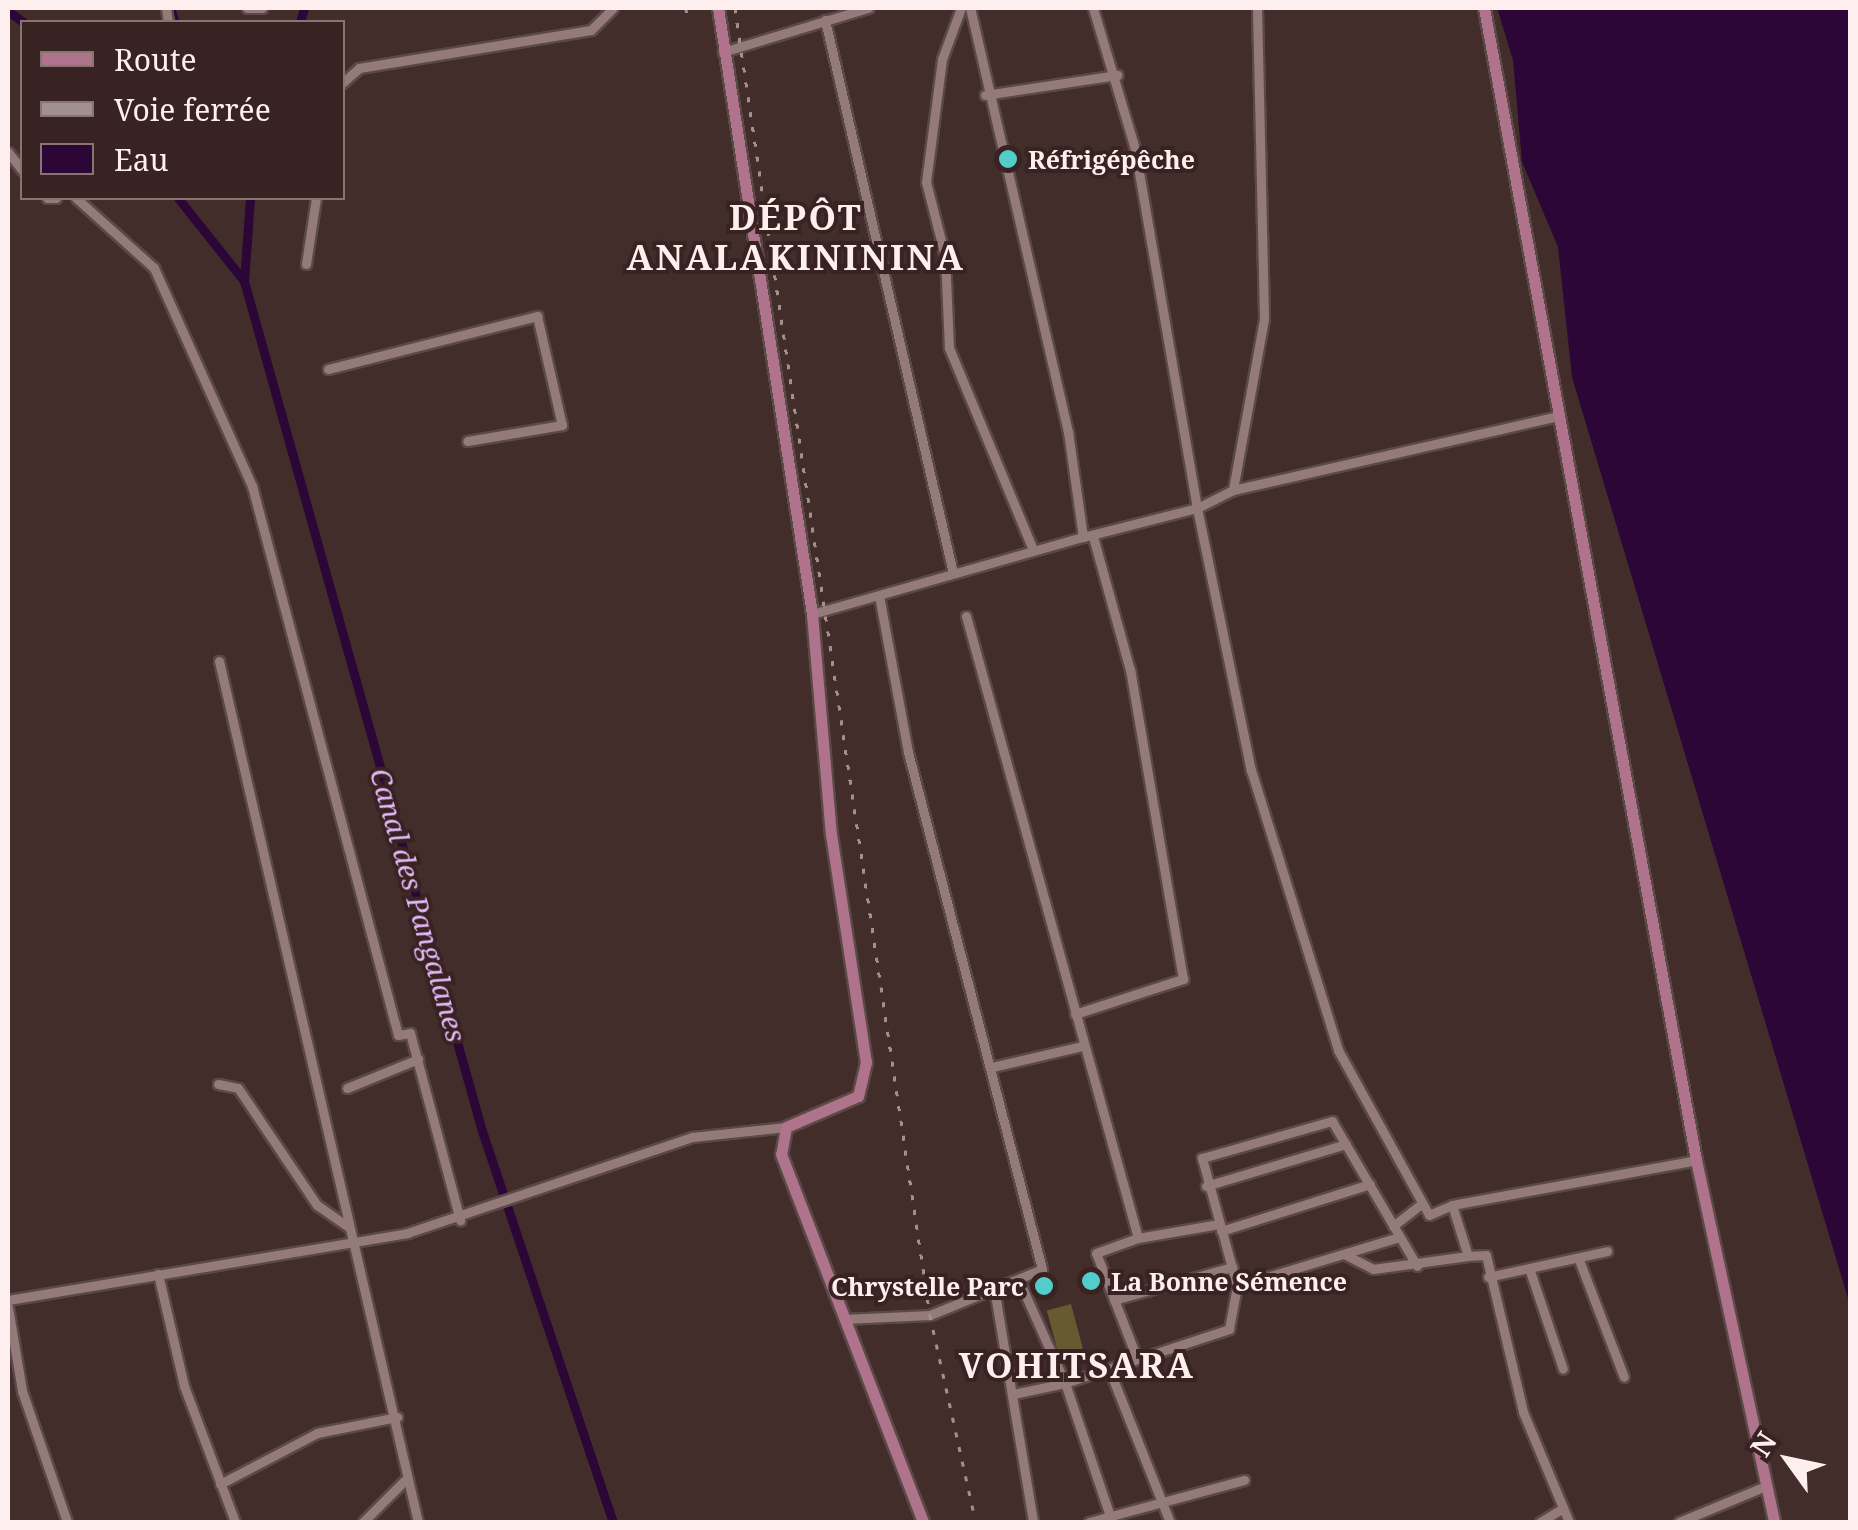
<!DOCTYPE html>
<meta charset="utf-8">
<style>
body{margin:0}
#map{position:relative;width:1858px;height:1530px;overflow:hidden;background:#422d2b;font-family:"Noto Serif",serif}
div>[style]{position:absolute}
.green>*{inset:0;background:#675930;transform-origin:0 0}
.water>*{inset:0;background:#2b0637}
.stream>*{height:2.5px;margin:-1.25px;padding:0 1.25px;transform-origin:1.25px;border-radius:1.25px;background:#2b0637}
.canal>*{height:9px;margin:-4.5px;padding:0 4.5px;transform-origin:4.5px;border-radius:4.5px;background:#2b0637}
.roads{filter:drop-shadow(2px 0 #5b4948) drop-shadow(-2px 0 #5b4948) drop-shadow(0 2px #5b4948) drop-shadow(0 -2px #5b4948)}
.minor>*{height:9px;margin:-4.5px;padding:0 4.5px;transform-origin:4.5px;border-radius:4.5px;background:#947b79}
.major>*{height:11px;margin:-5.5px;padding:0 5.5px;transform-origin:5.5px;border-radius:5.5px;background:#af738b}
.rail>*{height:2.5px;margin-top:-1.25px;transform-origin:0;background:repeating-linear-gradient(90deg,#a2908f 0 5px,transparent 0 15px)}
.dots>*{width:28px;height:28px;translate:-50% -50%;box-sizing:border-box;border:5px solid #382322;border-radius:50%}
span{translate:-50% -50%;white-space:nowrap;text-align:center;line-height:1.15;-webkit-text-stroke:8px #382322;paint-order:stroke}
.poi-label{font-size:25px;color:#feefee;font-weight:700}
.left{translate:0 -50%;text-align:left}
.right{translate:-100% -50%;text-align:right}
.water-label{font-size:28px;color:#e4b8f7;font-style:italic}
.district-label{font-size:35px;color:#feefee;font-weight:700;letter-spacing:2.5px}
.frame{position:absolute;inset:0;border:10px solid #feefee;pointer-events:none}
.legend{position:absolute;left:20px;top:20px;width:325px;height:180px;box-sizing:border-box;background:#382322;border:2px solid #877574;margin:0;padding:12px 18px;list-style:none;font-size:30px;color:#feefee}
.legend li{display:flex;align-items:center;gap:20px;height:50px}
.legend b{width:50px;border:2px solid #877574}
.north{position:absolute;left:1738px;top:1410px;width:100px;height:100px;-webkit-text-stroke:8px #382322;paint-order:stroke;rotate:303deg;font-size:28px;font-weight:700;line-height:40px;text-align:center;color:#feefee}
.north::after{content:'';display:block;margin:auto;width:35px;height:45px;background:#feefee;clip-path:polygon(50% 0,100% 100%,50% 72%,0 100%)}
</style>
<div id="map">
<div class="green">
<div style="left:1071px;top:1304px;width:46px;height:25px;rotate:75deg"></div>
</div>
<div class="water">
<div style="clip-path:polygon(1497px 8px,1850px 8px,1850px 1305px,1572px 377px,1558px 247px,1522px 162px,1513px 60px)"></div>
</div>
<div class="stream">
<div style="left:174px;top:8px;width:15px;rotate:74deg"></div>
</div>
<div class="canal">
<div style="left:8px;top:11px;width:19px;rotate:36deg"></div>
<div style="left:300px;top:22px;width:15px;rotate:-74deg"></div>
<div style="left:178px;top:198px;width:106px;rotate:51.5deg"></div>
<div style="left:250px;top:198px;width:83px;rotate:94.1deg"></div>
<div style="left:244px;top:281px;width:883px;rotate:74.36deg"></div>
<div style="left:482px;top:1131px;width:412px;rotate:71.5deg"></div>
</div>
<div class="roads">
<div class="minor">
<div style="left:166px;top:8px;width:14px;rotate:82deg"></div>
<div style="left:247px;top:8px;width:15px"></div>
<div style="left:961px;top:8px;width:54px;rotate:110.4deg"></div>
<div style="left:942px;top:59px;width:124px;rotate:97.4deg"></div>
<div style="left:926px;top:182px;width:76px;rotate:75.6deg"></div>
<div style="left:945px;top:256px;width:92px;rotate:87.5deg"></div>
<div style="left:949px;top:348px;width:219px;rotate:67.4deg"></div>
<div style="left:1257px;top:8px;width:311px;rotate:88.7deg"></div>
<div style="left:1264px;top:319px;width:174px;rotate:100.3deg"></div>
<div style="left:1233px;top:490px;width:40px;rotate:153.4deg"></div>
<div style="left:1197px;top:508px;width:268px;rotate:78.4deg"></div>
<div style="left:1251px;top:770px;width:293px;rotate:72.7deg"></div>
<div style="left:1338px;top:1050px;width:188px;rotate:61.1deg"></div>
<div style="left:1429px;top:1215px;width:25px;rotate:-23deg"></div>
<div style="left:1452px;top:1205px;width:53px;rotate:72.6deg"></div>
<div style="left:1468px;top:1256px;width:18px;rotate:-3deg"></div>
<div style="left:1486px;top:1255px;width:161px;rotate:76.7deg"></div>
<div style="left:1523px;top:1412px;width:119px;rotate:67.3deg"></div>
<div style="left:825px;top:20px;width:568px;rotate:76.97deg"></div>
<div style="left:723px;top:52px;width:152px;rotate:-16.9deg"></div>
<div style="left:342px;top:83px;width:23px;rotate:-41deg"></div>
<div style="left:359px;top:68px;width:235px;rotate:-9.3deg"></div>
<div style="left:591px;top:30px;width:31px;rotate:-45deg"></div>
<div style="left:985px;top:95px;width:134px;rotate:-8.6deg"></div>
<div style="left:8px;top:152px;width:23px;rotate:52deg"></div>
<div style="left:47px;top:198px;width:9px"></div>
<div style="left:76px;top:198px;width:105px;rotate:41.9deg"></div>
<div style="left:154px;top:268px;width:239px;rotate:65.8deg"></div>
<div style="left:252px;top:486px;width:568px;rotate:75.11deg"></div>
<div style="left:398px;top:1035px;width:12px;rotate:-9deg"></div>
<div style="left:410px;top:1033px;width:194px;rotate:75deg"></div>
<div style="left:306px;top:264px;width:67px;rotate:-81.4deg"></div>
<div style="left:328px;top:369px;width:216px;rotate:-14.2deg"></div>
<div style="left:537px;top:316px;width:112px;rotate:77.1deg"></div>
<div style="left:562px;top:425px;width:96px;rotate:170.4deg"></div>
<div style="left:1233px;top:490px;width:333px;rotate:-12.8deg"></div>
<div style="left:1083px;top:537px;width:118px;rotate:-14.3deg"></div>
<div style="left:1197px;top:508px;width:364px;rotate:-99.8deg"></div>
<div style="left:1135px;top:149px;width:147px;rotate:-106.6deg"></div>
<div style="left:812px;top:614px;width:282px;rotate:-15.9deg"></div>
<div style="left:1083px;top:537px;width:106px;rotate:-98.1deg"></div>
<div style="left:1068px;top:432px;width:435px;rotate:-103deg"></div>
<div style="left:966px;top:616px;width:645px;rotate:74.54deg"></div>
<div style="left:1138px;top:1238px;width:82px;rotate:-9.8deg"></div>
<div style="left:219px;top:661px;width:884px;rotate:76.99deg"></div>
<div style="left:1075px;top:1014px;width:114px;rotate:-18deg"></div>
<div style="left:1183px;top:979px;width:314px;rotate:-99.7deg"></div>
<div style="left:1130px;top:670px;width:138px;rotate:-105.5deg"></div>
<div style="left:992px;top:1067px;width:92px;rotate:-13.1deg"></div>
<div style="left:218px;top:1084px;width:20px;rotate:11deg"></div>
<div style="left:238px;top:1088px;width:141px;rotate:56deg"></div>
<div style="left:317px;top:1205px;width:39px;rotate:35deg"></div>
<div style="left:347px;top:1088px;width:77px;rotate:-22.2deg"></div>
<div style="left:1206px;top:1186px;width:146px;rotate:-16.7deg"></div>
<div style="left:1452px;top:1205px;width:248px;rotate:-10.4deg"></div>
<div style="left:1393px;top:1226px;width:37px;rotate:-38deg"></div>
<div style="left:1221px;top:1231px;width:156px;rotate:-17.5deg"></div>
<div style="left:1344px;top:1254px;width:33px;rotate:27deg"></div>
<div style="left:1373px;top:1269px;width:96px;rotate:-7.8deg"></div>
<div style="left:1579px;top:1260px;width:125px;rotate:69deg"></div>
<div style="left:1530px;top:1271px;width:103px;rotate:71.4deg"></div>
<div style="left:158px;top:1274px;width:115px;rotate:76.9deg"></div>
<div style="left:184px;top:1386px;width:145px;rotate:69.4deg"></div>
<div style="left:1488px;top:1277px;width:122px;rotate:-12.3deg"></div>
<div style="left:1020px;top:1283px;width:110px;rotate:65.8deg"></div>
<div style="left:1065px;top:1383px;width:173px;rotate:-18.2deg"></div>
<div style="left:1229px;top:1329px;width:44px;rotate:-79.5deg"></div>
<div style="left:1237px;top:1286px;width:133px;rotate:-105.3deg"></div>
<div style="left:1202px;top:1158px;width:135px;rotate:-15.9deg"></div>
<div style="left:1332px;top:1121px;width:168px;rotate:59.6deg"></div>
<div style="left:1237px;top:1286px;width:169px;rotate:-16.8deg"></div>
<div style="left:995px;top:1294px;width:231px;rotate:80.5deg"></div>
<div style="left:8px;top:1300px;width:405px;rotate:-9.5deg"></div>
<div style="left:407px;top:1233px;width:301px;rotate:-18.6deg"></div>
<div style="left:692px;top:1137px;width:95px;rotate:-6.1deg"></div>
<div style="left:1114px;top:1300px;width:123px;rotate:-15.6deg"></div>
<div style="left:8px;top:1307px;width:85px;rotate:80.5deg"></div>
<div style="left:22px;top:1391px;width:139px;rotate:71deg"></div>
<div style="left:844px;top:1319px;width:86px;rotate:-2.7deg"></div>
<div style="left:930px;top:1315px;width:121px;rotate:-22.3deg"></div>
<div style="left:1042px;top:1269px;width:534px;rotate:-104.53deg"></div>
<div style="left:908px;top:752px;width:159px;rotate:-100.5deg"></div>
<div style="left:1136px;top:1356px;width:110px;rotate:-111.2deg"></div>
<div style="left:1096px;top:1253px;width:45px;rotate:-19.7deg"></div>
<div style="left:1109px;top:1369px;width:165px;rotate:68.3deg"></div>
<div style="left:1013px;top:1394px;width:53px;rotate:-11.9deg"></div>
<div style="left:1065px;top:1383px;width:140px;rotate:71.3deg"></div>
<div style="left:220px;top:1484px;width:110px;rotate:-27.7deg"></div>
<div style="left:317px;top:1433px;width:82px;rotate:-11.3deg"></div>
<div style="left:363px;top:1522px;width:58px;rotate:-45deg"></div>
<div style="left:1089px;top:1522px;width:161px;rotate:-15.2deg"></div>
<div style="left:1540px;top:1522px;width:27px;rotate:-31deg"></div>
<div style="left:1679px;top:1522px;width:91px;rotate:-22.6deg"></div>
</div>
<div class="major">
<div style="left:718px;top:8px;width:613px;rotate:81.18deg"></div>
<div style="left:812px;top:614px;width:221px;rotate:85.1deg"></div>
<div style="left:831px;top:834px;width:231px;rotate:81.3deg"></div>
<div style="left:866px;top:1062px;width:35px;rotate:103deg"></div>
<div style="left:858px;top:1096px;width:78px;rotate:156.7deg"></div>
<div style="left:786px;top:1127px;width:27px;rotate:100deg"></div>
<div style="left:781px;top:1154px;width:394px;rotate:68.9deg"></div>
<div style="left:1484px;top:8px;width:1171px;rotate:79.57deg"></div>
<div style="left:1696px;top:1160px;width:370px;rotate:77.8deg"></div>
</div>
</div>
<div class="rail">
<div style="left:686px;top:8px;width:6px;rotate:81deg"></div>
<div style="left:735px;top:8px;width:1321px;rotate:81.51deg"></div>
<div style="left:930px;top:1315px;width:212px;rotate:77.5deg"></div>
</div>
<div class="dots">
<div style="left:1008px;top:159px;background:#53cdca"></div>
<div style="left:1091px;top:1281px;background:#53cdca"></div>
<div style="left:1044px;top:1286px;background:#53cdca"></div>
</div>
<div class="poi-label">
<span class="left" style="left:1028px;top:159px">Réfrigépêche</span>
<span class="left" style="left:1111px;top:1281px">La Bonne Sémence</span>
<span class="right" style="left:1024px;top:1286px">Chrystelle Parc</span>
</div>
<div class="water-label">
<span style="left:419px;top:905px;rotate:74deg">Canal des Pangalanes</span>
</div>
<div class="district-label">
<span style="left:796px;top:237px">DÉPÔT<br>ANALAKINININA</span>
<span style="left:1077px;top:1365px">VOHITSARA</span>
</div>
<div class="frame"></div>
<ul class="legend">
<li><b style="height:12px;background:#af738b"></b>Route</li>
<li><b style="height:12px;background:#a2908f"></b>Voie ferrée</li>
<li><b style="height:28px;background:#2b0637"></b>Eau</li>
</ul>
<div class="north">N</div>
</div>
